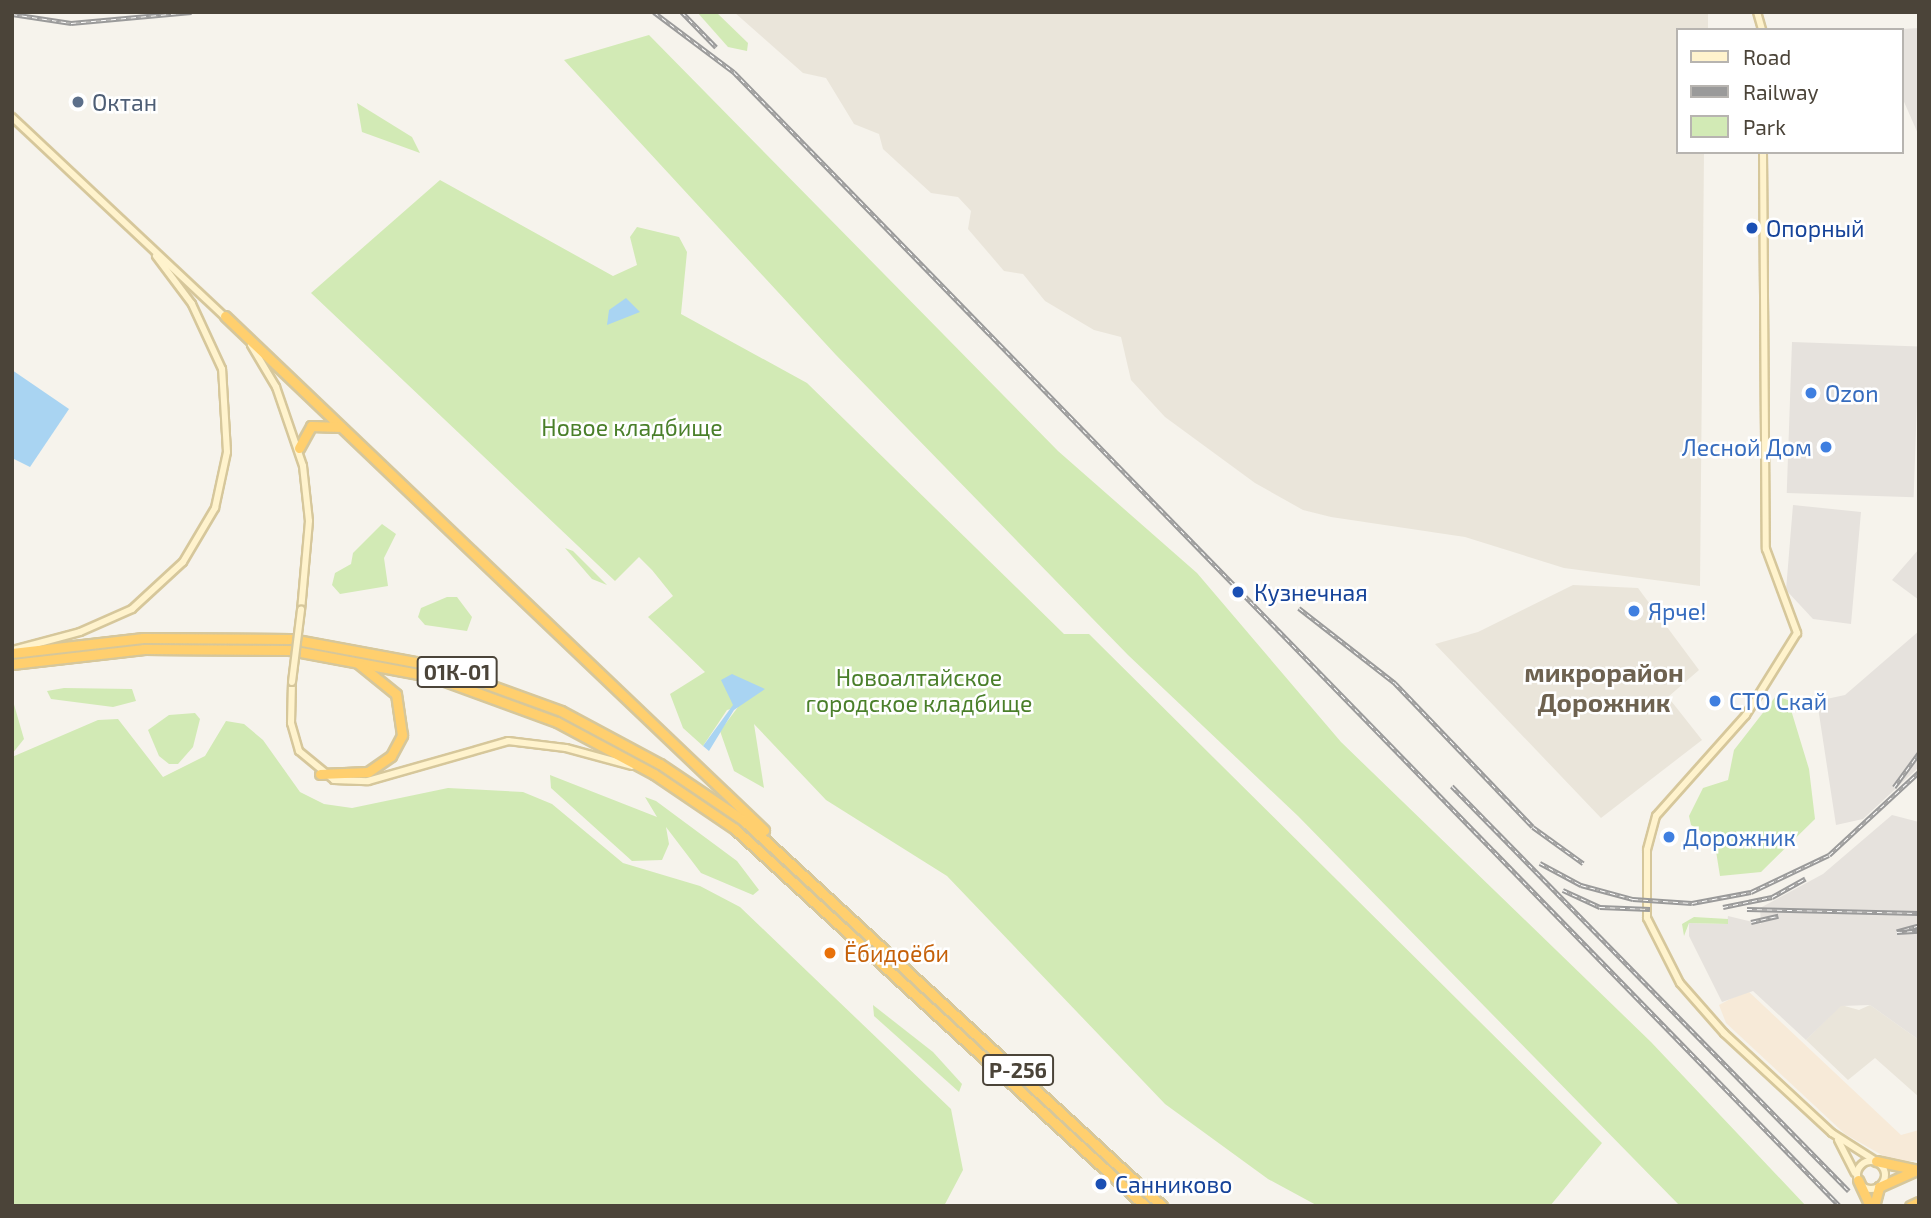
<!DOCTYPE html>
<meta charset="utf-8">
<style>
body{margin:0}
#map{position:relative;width:1931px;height:1218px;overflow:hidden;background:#f6f3ec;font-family:"Exo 2",sans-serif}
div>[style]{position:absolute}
.residential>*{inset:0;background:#eae5da}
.commercial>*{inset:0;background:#f7ead8}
.industrial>*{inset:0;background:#e6e2dd;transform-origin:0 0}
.green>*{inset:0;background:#d2eab5}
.water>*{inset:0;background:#a9d4f2}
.roads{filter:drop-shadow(2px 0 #d6c79b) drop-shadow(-2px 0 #d6c79b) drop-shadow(0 2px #d6c79b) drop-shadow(0 -2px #d6c79b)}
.secondary>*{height:6px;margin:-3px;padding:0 3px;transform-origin:3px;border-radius:3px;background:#fff3cd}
.secondary>.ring{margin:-3px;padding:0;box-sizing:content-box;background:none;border:6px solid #fff3cd;border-radius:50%}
.highway>*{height:9px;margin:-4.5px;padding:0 4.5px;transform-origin:4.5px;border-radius:4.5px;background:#ffcf6e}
.rail>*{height:4.5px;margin-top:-2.25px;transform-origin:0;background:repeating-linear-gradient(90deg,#fff 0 5px,#9a9a9a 0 10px);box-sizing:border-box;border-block:2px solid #9a9a9a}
.bridges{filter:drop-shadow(2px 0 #d6c79b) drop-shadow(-2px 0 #d6c79b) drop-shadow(0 2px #d6c79b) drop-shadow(0 -2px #d6c79b)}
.secondary-bridge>*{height:6px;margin:-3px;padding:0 3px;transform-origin:3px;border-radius:3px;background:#fff3cd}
.dots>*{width:19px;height:19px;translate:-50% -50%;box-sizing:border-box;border:4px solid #fff;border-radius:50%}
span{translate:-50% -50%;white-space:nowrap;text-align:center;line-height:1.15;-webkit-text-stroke:5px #fff;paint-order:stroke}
.shield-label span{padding:2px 5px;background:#fff;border:2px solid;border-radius:5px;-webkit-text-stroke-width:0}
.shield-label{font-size:21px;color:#4b4439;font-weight:700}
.service-label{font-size:23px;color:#4e5e75}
.left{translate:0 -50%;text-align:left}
.transit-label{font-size:23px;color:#164399}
.shop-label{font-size:23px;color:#366cbe}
.right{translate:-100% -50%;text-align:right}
.park-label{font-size:23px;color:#4a7f2a}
.food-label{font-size:23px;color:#c56008}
.quarter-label{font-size:26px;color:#6e6250;font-weight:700}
.frame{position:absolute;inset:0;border:14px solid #4b4439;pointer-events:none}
.legend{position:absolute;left:1676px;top:28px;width:228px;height:126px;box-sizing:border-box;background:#fff;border:2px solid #b7b4b0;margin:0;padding:9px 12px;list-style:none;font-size:21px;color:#4b4439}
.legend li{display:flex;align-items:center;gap:14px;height:35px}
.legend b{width:35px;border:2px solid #b7b4b0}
</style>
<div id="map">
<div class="residential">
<div style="clip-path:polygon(734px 12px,1708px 12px,1708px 30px,1677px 30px,1677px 152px,1704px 152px,1700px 586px,1564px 568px,1465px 537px,1331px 517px,1303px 510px,1255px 483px,1165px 417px,1131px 380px,1121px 337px,1094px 330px,1045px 301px,1023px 274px,1004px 271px,968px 229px,971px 211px,958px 197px,931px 193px,883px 149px,879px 134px,854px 124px,826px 78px,803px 73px)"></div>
<div style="clip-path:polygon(1573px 585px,1638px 588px,1699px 670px,1668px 697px,1702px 740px,1601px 818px,1435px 644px,1478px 632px)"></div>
<div style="clip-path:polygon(1841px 1005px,1859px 1010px,1870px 1005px,1919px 1040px,1919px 1097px,1875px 1058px,1848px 1080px,1806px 1040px)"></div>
</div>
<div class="commercial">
<div style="clip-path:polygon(1747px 990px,1901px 1135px,1919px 1130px,1919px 1160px,1896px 1163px,1845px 1134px,1726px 1023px,1719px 1005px)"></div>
</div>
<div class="industrial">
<div style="clip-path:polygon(1919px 28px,1919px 136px,1901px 95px,1901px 30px,1885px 30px)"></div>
<div style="left:1792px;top:342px;width:127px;height:151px;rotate:2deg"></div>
<div style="clip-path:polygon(1793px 505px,1861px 512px,1851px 624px,1813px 619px,1786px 590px)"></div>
<div style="clip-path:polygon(1919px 549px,1919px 600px,1892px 580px)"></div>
<div style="clip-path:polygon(1919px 631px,1919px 767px,1863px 819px,1836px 825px,1817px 701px,1845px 695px)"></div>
<div style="clip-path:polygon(1892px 815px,1919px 822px,1919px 1040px,1870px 1005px,1841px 1006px,1806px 1040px,1753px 991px,1722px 1002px,1689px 936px,1689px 923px,1727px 924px,1728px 916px,1761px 924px,1760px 908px,1823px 874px)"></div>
</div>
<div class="green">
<div style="clip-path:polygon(697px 12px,716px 12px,748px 43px,747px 51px,728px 47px)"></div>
<div style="clip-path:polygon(649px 35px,1058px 451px,1197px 573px,1341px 742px,1651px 1042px,1806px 1206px,1680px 1206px,1298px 816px,1128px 655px,836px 355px,564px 60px)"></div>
<div style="clip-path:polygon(357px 103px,412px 137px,420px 153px,362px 132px)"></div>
<div style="clip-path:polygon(440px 180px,613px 276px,637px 265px,630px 237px,637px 227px,679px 237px,687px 252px,681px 314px,807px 383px,1064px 634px,1089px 634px,1602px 1143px,1550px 1206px,1318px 1206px,1268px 1179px,1165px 1104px,947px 876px,826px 800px,754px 724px,764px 788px,734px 771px,720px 731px,738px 707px,727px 710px,703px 746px,683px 728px,670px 694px,705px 672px,648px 617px,673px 596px,652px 570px,639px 557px,615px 581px,311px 293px)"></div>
<div style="clip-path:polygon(382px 524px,396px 534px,384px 558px,388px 586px,340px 594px,332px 585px,335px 573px,351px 564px,353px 553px)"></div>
<div style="clip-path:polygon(565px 548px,573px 551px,607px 585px,592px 579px)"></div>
<div style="clip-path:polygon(447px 597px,457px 597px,472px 617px,467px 631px,425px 625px,418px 617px,421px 608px)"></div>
<div style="clip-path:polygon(64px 688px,132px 689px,136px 701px,113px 707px,51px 699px,47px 691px)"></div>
<div style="clip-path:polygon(1776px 696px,1788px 700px,1809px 769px,1815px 819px,1761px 872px,1720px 876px,1714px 839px,1691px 825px,1689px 816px,1703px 788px,1728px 780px,1734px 750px)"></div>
<div style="clip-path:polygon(13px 701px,24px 739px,12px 754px,12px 701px)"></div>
<div style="clip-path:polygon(195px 713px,200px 719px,193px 747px,178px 764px,169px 764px,159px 756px,148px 730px,169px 715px)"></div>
<div style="clip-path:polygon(118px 719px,163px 777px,205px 756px,226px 721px,244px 724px,263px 740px,300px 792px,324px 804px,352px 808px,448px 788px,523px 792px,552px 804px,623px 863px,700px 886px,740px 907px,951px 1109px,963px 1170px,944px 1206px,12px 1206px,12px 757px,98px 720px)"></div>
<div style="clip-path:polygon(550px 775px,657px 817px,645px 797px,656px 801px,737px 861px,759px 890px,753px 895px,701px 873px,666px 827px,669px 844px,662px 860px,632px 861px,551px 788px)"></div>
<div style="clip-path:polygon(1694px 917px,1728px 919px,1728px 924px,1689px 923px,1684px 936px,1682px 924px)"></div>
<div style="clip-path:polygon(873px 1005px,933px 1052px,962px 1084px,959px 1092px,874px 1016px)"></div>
</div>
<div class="water">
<div style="clip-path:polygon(626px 298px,640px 312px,607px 325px,609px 310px)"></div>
<div style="clip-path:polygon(12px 370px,69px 409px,30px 467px,12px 458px)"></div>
<div style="clip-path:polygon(732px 674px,765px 689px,734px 710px,709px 751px,703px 746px,733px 705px,721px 680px)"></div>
</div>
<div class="roads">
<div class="secondary">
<div style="left:1757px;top:12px;width:19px;rotate:74deg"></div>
<div style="left:12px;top:117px;width:295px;rotate:43.2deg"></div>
<div style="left:1763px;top:152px;width:397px;rotate:89.6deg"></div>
<div style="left:1766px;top:549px;width:90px;rotate:69.7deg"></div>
<div style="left:1797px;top:633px;width:97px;rotate:121.9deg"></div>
<div style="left:1746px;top:715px;width:135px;rotate:131.7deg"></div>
<div style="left:1656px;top:816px;width:35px;rotate:105deg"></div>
<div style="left:1647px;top:850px;width:68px;rotate:90deg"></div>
<div style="left:1647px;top:918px;width:73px;rotate:63.1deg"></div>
<div style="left:1680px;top:983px;width:67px;rotate:48.7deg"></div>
<div style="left:1724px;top:1033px;width:147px;rotate:42.8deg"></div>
<div style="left:1832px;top:1133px;width:52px;rotate:32.5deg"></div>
<div style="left:251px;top:345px;width:49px;rotate:59.2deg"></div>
<div style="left:276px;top:387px;width:83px;rotate:71.1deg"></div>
<div style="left:303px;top:466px;width:55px;rotate:83.8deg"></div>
<div style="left:309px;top:521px;width:89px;rotate:95.1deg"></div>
<div style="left:13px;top:650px;width:69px;rotate:-15deg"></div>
<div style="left:80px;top:632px;width:57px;rotate:-23.9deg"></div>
<div style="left:132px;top:609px;width:69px;rotate:-42.7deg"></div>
<div style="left:183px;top:562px;width:63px;rotate:-59.3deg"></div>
<div style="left:215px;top:508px;width:57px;rotate:-77.9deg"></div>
<div style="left:227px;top:452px;width:83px;rotate:-93.4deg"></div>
<div style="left:222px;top:369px;width:72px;rotate:-114.8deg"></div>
<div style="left:192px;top:304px;width:60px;rotate:-126.9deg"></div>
<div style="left:292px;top:682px;width:41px;rotate:91.4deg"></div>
<div style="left:291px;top:723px;width:29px;rotate:74deg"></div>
<div style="left:299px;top:751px;width:45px;rotate:39.6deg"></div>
<div style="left:334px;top:780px;width:34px;rotate:2deg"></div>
<div style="left:368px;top:781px;width:146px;rotate:-15.9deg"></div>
<div style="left:508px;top:741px;width:58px;rotate:6.9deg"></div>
<div style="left:566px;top:748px;width:68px;rotate:15.3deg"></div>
<div style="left:1838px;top:1140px;width:37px;rotate:63deg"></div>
<div class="ring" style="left:1857px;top:1161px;width:22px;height:22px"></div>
</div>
<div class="highway">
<div style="left:225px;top:316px;width:745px;rotate:43.64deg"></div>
<div style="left:299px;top:448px;width:25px;rotate:-61deg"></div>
<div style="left:311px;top:426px;width:30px;rotate:2deg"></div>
<div style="left:12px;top:653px;width:132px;rotate:-6.5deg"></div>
<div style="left:143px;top:638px;width:148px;rotate:0.4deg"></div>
<div style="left:291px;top:639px;width:148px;rotate:10.5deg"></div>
<div style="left:437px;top:666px;width:132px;rotate:19.9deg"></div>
<div style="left:561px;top:711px;width:112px;rotate:28.2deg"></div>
<div style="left:660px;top:764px;width:100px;rotate:34deg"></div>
<div style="left:743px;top:820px;width:570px;rotate:42.65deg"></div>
<div style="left:12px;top:664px;width:133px;rotate:-6.5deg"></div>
<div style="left:144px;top:649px;width:146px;rotate:0.4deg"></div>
<div style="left:290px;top:650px;width:147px;rotate:10.6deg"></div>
<div style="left:434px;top:677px;width:131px;rotate:20.1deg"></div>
<div style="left:557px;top:722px;width:110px;rotate:28.2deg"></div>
<div style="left:654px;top:774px;width:98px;rotate:34.2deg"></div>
<div style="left:735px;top:829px;width:557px;rotate:42.6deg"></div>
<div style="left:320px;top:774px;width:48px;rotate:-2.4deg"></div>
<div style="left:368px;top:772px;width:28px;rotate:-35deg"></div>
<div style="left:391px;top:756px;width:24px;rotate:-62deg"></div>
<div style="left:402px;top:735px;width:41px;rotate:-98.3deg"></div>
<div style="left:396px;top:694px;width:48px;rotate:-141deg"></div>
<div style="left:1876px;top:1161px;width:39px;rotate:12deg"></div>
<div style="left:1858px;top:1180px;width:29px;rotate:65deg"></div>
<div style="left:1874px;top:1206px;width:20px;rotate:-75deg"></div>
<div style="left:1879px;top:1187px;width:44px;rotate:-24.2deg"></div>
<div style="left:1910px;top:1206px;width:10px;rotate:-24deg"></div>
</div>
</div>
<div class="rail">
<div style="left:654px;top:12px;width:100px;rotate:36.9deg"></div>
<div style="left:734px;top:72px;width:1584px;rotate:45.72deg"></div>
<div style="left:682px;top:12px;width:49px;rotate:45.8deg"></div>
<div style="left:12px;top:14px;width:60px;rotate:8.7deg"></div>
<div style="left:71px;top:23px;width:121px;rotate:-5.2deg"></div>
<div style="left:1299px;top:608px;width:122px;rotate:38deg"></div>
<div style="left:1395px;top:683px;width:199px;rotate:46.2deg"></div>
<div style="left:1533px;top:827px;width:62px;rotate:35.8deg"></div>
<div style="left:1452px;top:786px;width:567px;rotate:45.57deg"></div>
<div style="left:1894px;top:787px;width:42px;rotate:-53.7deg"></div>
<div style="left:1540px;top:863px;width:47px;rotate:28.2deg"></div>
<div style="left:1581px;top:885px;width:54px;rotate:15.1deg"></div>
<div style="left:1633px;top:899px;width:59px;rotate:3.9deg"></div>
<div style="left:1692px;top:903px;width:60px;rotate:-10.6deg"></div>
<div style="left:1751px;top:892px;width:86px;rotate:-25.4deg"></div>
<div style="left:1829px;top:855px;width:122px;rotate:-42.7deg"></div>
<div style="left:1563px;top:890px;width:41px;rotate:24.7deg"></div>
<div style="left:1600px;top:907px;width:50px;rotate:2.3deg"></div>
<div style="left:1723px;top:907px;width:50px;rotate:-11.5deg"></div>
<div style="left:1772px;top:897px;width:38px;rotate:-29deg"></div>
<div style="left:1747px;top:909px;width:172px;rotate:1.3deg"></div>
<div style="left:1751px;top:922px;width:28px;rotate:-13deg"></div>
<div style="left:1919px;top:926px;width:23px;rotate:165deg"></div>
<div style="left:1897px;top:932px;width:22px;rotate:-3deg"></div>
</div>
<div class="bridges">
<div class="secondary-bridge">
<div style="left:292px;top:682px;width:73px;rotate:-82.9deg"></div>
</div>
</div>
<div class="dots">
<div style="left:78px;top:102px;background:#5c6f8a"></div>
<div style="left:1752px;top:228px;background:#1a4fb4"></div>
<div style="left:1811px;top:393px;background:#3f7fe0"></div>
<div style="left:1826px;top:447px;background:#3f7fe0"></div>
<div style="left:1238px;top:592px;background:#1a4fb4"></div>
<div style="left:1634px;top:611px;background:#3f7fe0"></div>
<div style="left:1715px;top:701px;background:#3f7fe0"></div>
<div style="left:1669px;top:837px;background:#3f7fe0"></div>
<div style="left:830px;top:953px;background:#e8710a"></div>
<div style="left:1101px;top:1184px;background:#1a4fb4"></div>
</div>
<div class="shield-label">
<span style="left:457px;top:672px">01К-01</span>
<span style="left:1018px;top:1070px">Р-256</span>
</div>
<div class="service-label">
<span class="left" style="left:92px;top:102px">Октан</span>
</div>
<div class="transit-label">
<span class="left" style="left:1766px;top:228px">Опорный</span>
<span class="left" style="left:1254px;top:592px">Кузнечная</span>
<span class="left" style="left:1115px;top:1184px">Санниково</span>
</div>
<div class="shop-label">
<span class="left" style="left:1825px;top:393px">Ozon</span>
<span class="right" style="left:1812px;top:447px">Лесной Дом</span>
<span class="left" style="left:1648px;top:611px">Ярче!</span>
<span class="left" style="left:1729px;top:701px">СТО Скай</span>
<span class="left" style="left:1683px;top:837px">Дорожник</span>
</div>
<div class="park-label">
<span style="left:632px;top:427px">Новое кладбище</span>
<span style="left:919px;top:690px">Новоалтайское<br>городское кладбище</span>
</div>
<div class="food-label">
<span class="left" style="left:844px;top:953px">Ёбидоёби</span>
</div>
<div class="quarter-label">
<span style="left:1604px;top:687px">микрорайон<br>Дорожник</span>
</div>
<div class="frame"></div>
<ul class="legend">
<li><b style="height:9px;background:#fff3cd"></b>Road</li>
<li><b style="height:9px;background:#9a9a9a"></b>Railway</li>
<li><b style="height:19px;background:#d2eab5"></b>Park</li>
</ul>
</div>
